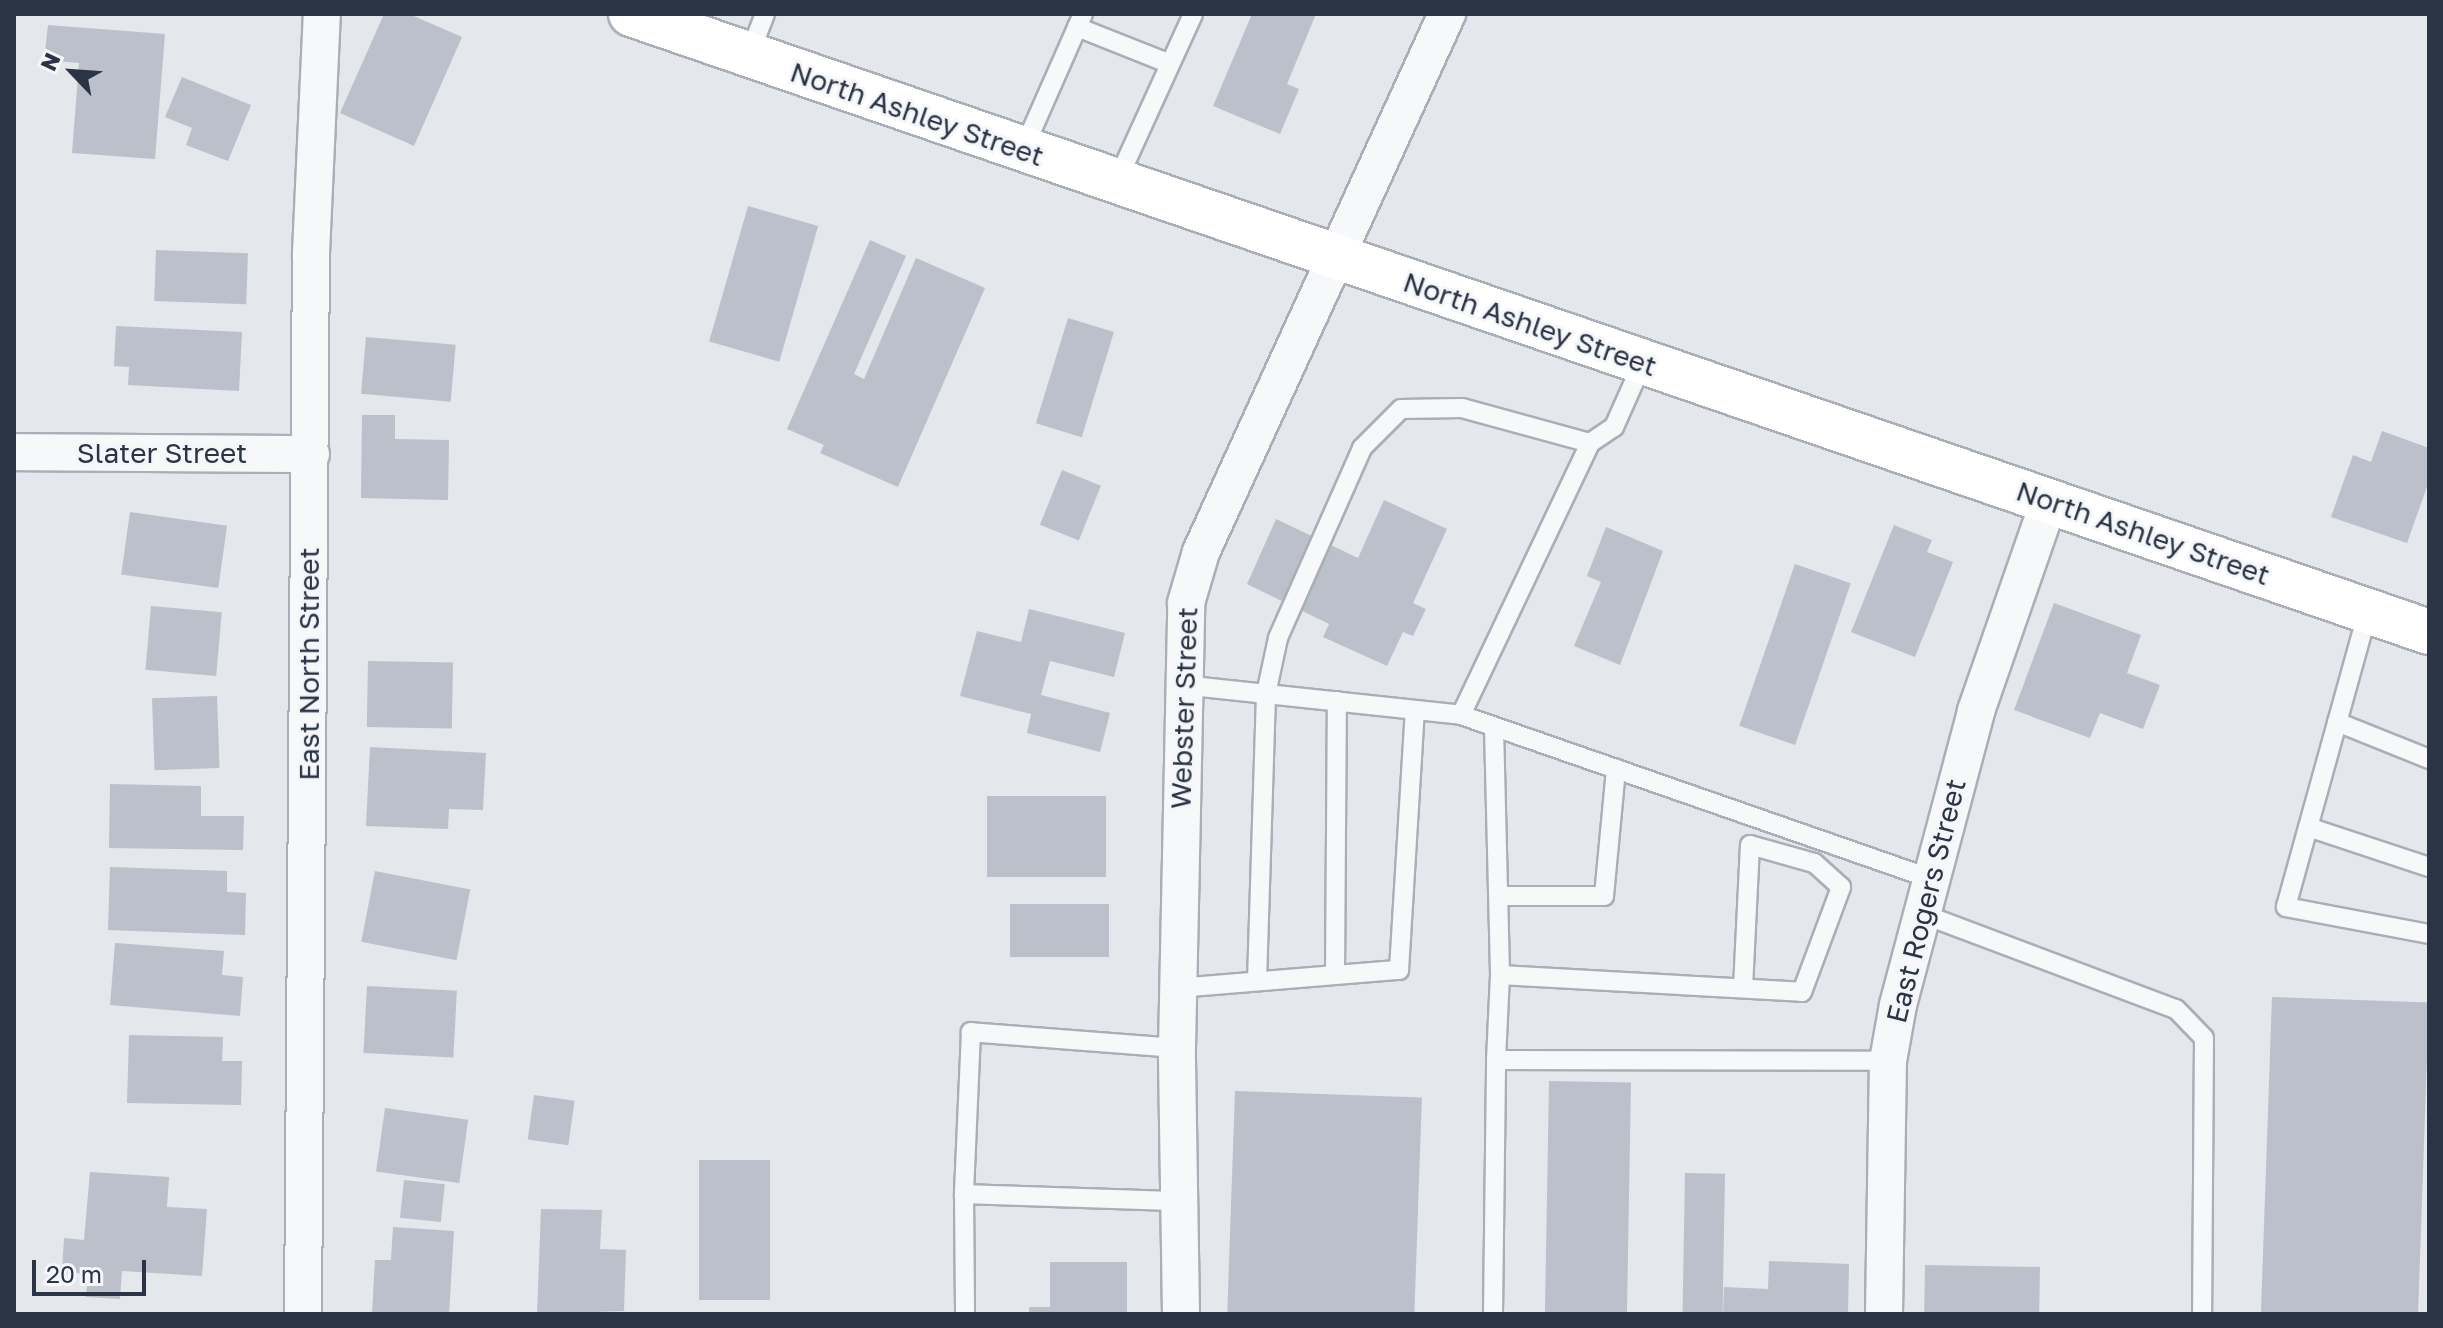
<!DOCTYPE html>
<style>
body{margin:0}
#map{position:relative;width:2443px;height:1328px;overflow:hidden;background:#e4e7ec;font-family:"Golos Text",sans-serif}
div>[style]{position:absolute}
.building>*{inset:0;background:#bbc0ca;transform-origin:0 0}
.roads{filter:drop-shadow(2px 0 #a9aeb7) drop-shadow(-2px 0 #a9aeb7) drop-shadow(0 2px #a9aeb7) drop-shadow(0 -2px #a9aeb7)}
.lane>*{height:18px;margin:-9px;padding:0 9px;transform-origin:9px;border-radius:9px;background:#f7f8fa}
.street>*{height:36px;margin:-18px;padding:0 18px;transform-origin:18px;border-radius:18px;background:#f7f8fa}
.primary>*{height:44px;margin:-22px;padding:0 22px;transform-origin:22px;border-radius:22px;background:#fff}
span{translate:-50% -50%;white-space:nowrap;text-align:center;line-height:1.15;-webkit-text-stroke:6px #f4f6f9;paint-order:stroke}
.street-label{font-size:28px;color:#2b3445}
.frame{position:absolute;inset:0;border:16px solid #2b3445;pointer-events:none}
.north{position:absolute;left:32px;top:32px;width:80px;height:80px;-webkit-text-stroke:6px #f4f6f9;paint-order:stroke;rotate:295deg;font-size:22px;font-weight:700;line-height:32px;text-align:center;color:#2b3445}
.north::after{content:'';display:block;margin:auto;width:28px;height:36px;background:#2b3445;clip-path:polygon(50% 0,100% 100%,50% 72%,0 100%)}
.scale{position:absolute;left:32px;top:1260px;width:114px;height:36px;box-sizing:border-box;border:4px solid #2b3445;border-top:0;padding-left:10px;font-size:24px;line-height:28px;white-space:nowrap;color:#2b3445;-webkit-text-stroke:6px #f4f6f9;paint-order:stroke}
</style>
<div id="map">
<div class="building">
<div style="clip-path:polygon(384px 14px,409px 14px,462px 37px,414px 146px,340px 113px)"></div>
<div style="clip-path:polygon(1252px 14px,1316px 14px,1287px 84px,1299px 89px,1280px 134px,1213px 106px)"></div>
<div style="clip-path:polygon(48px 25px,165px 34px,155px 159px,72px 153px,79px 63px,44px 60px)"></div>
<div style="clip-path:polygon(182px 77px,251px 105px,228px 161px,186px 145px,192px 128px,165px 117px)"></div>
<div style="left:748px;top:206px;width:73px;height:141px;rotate:16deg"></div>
<div style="clip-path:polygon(870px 240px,906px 256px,854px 374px,864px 379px,916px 258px,985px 288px,898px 487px,820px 453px,824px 445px,787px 429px)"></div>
<div style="left:156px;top:250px;width:92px;height:51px;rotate:2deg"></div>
<div style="left:1068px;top:318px;width:48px;height:110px;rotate:17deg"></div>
<div style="clip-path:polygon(116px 326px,242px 332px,239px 391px,128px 385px,129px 367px,114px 366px)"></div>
<div style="left:366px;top:337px;width:90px;height:57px;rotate:5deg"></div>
<div style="clip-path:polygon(362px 415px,395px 415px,395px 439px,449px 440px,448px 500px,361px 498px)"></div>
<div style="clip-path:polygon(2382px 431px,2429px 448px,2429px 481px,2407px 543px,2331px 517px,2353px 455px,2371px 462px)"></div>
<div style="left:1062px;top:470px;width:42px;height:59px;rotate:22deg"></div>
<div style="clip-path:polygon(1384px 500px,1447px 529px,1413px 603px,1426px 609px,1413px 636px,1403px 632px,1387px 666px,1323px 637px,1329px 624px,1247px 584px,1276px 519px,1358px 558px)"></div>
<div style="left:130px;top:512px;width:98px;height:63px;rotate:8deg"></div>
<div style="clip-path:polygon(1894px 525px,1932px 540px,1927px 552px,1953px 562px,1915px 657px,1851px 632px)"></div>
<div style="clip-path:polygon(1606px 527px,1663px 551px,1620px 665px,1574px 646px,1601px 582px,1587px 576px)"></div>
<div style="left:1795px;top:564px;width:59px;height:171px;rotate:19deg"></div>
<div style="clip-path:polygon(2054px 603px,2141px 635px,2127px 673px,2160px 685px,2143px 729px,2100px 713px,2090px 738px,2014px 710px)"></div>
<div style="left:151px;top:606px;width:71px;height:64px;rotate:5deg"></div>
<div style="clip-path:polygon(1029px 609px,1125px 633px,1114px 677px,1050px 661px,1041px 695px,1110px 713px,1100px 752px,1027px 733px,1031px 714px,960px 696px,977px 631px,1021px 642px)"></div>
<div style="left:368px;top:661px;width:85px;height:66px;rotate:1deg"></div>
<div style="left:217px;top:696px;width:72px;height:65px;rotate:88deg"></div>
<div style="clip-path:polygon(370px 747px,486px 753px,483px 810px,449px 809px,448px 829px,366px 826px)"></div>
<div style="clip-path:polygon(110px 784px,201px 786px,201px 816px,244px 816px,243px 850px,109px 848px)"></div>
<div style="left:987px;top:796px;width:119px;height:81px"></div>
<div style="clip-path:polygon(110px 867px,227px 871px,227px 892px,246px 893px,245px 935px,108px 930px)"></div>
<div style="left:375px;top:871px;width:97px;height:72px;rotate:11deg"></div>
<div style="left:1109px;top:904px;width:53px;height:99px;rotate:90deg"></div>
<div style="clip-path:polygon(115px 943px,224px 951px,222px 975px,243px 977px,240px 1016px,110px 1005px)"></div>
<div style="left:367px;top:986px;width:90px;height:67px;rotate:3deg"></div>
<div style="left:2272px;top:997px;width:157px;height:317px;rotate:2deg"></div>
<div style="clip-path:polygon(129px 1035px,223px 1037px,222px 1061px,242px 1061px,241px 1105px,127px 1103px)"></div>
<div style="left:1549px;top:1081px;width:82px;height:233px;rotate:1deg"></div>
<div style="left:1235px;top:1091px;width:187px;height:223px;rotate:2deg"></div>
<div style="left:534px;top:1095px;width:41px;height:45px;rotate:8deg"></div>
<div style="left:385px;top:1108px;width:84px;height:64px;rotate:8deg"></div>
<div style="left:699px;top:1160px;width:71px;height:140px"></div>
<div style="clip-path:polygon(90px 1172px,169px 1177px,167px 1207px,207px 1209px,202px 1276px,122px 1271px,120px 1299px,86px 1297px,88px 1274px,62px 1272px,64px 1238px,84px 1240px)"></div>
<div style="left:1685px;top:1173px;width:40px;height:141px;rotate:1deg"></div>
<div style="left:404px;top:1180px;width:41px;height:38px;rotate:6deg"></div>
<div style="clip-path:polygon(541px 1209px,602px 1210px,600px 1249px,626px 1250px,624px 1311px,537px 1314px)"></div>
<div style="clip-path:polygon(393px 1227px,454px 1231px,449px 1314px,372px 1314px,375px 1260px,391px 1260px)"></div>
<div style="clip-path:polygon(1769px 1261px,1849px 1264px,1848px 1314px,1723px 1314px,1724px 1287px,1768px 1289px)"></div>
<div style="clip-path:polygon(1050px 1262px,1127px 1262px,1127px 1314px,1029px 1314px,1029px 1307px,1050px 1307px)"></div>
<div style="left:1925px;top:1265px;width:115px;height:49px;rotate:1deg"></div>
</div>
<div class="roads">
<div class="lane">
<div style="left:1077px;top:27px;width:100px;rotate:21.7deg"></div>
<div style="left:749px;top:55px;width:44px;rotate:-68.7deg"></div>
<div style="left:1023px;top:150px;width:149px;rotate:-66.2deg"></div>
<div style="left:1117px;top:181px;width:183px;rotate:-65.5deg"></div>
<div style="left:2368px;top:611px;width:307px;rotate:105.5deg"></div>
<div style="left:2286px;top:907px;width:146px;rotate:10.7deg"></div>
<div style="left:1182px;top:685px;width:281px;rotate:6.1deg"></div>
<div style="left:1461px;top:715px;width:495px;rotate:19.2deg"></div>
<div style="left:1461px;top:715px;width:301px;rotate:-64.6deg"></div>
<div style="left:1590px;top:443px;width:29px;rotate:-34deg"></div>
<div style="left:1614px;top:427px;width:71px;rotate:-66deg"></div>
<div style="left:2337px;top:722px;width:99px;rotate:21.9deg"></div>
<div style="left:1494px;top:727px;width:248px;rotate:88.6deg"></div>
<div style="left:2308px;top:827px;width:127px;rotate:18.3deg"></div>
<div style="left:1499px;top:896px;width:105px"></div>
<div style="left:1604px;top:896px;width:128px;rotate:-84.6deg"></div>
<div style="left:1920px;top:913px;width:273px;rotate:20.6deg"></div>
<div style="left:2176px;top:1009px;width:40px;rotate:46deg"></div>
<div style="left:2204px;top:1038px;width:276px;rotate:90.4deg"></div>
<div style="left:1335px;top:975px;width:274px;rotate:-89.6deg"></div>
<div style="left:1257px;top:981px;width:287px;rotate:-88.2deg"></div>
<div style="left:1266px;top:694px;width:57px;rotate:-77.9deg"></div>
<div style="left:1278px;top:638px;width:208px;rotate:-66.1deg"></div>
<div style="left:1362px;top:448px;width:55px;rotate:-45deg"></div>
<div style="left:1401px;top:409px;width:61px;rotate:-0.9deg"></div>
<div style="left:1462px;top:408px;width:133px;rotate:15.3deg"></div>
<div style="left:1178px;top:988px;width:222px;rotate:-4.7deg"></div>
<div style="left:1399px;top:970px;width:260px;rotate:-86.5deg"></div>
<div style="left:1177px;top:1048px;width:207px;rotate:-175.6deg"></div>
<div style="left:971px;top:1032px;width:162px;rotate:92.5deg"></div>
<div style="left:964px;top:1194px;width:215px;rotate:1.9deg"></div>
<div style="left:1496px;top:1060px;width:85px;rotate:-87.3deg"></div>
<div style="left:1500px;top:975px;width:302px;rotate:3.2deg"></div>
<div style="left:1802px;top:992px;width:112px;rotate:-69.6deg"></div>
<div style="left:1841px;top:887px;width:36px;rotate:-138deg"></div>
<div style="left:1814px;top:863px;width:66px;rotate:-164.3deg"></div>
<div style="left:1750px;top:845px;width:143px;rotate:92.8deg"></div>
<div style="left:964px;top:1194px;width:120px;rotate:89.5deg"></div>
<div style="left:1493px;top:1314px;width:254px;rotate:-89.3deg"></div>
<div style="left:1496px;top:1060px;width:392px;rotate:0.1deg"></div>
</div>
<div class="street">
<div style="left:14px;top:452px;width:297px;rotate:0.4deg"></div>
<div style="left:303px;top:1314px;width:1061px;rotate:-89.57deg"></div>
<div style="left:311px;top:253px;width:239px;rotate:-87.4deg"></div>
<div style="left:1181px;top:1314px;width:266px;rotate:-90.9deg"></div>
<div style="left:1177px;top:1048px;width:445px;rotate:-88.8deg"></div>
<div style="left:1186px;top:603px;width:53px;rotate:-73.6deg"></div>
<div style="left:1201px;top:552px;width:592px;rotate:-65.43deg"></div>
<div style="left:1884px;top:1314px;width:253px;rotate:-89.1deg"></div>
<div style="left:1888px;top:1061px;width:57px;rotate:-79.9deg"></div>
<div style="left:1898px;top:1005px;width:304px;rotate:-75.1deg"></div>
<div style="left:1976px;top:711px;width:222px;rotate:-70.8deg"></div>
</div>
<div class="primary">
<div style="left:631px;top:14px;width:1901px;rotate:18.97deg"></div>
</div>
</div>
<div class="street-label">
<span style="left:917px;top:114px;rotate:19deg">North Ashley Street</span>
<span style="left:1530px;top:324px;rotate:19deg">North Ashley Street</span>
<span style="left:162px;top:453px">Slater Street</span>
<span style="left:2143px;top:533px;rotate:19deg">North Ashley Street</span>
<span style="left:309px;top:664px;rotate:-90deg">East North Street</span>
<span style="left:1184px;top:708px;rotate:-88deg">Webster Street</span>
<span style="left:1926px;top:901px;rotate:-76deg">East Rogers Street</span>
</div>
<div class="frame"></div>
<div class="north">N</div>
<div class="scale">20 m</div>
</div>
